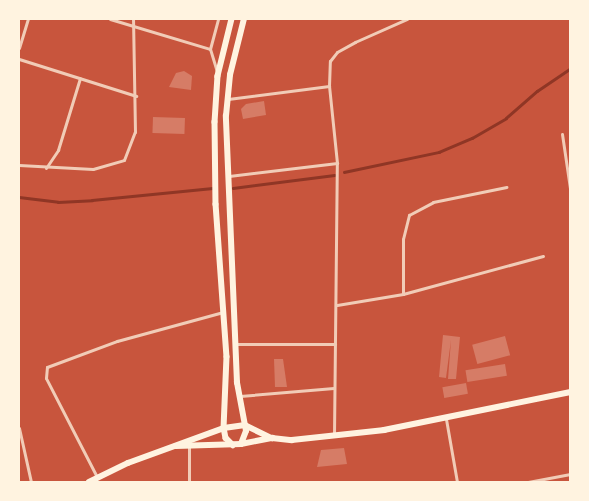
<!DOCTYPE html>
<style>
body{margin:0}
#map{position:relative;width:589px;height:501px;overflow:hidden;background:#c8553d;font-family:"Titillium Web",sans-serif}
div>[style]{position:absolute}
.stream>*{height:2.5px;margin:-1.25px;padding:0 1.25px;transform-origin:1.25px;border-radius:1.25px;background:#8f3625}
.building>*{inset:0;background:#d67c66;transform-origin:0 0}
.minor>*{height:3px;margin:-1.5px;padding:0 1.5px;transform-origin:1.5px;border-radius:1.5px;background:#f1ccb7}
.primary>*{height:5.5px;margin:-2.75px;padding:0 2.75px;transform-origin:2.75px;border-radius:2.75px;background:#fff3e0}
span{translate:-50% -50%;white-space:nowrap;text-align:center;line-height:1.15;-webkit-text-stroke:4.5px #fff3e0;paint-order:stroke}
.frame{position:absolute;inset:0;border:20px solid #fff3e0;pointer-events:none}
</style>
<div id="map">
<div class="stream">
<div style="left:344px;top:172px;width:97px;rotate:-11.9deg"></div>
<div style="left:439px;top:152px;width:36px;rotate:-23deg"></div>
<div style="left:472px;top:138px;width:39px;rotate:-30deg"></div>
<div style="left:506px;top:118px;width:41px;rotate:-41.1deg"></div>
<div style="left:537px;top:91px;width:40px;rotate:-34deg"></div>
<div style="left:233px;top:188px;width:102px;rotate:-7.3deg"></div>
<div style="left:19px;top:197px;width:39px;rotate:7deg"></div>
<div style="left:58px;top:202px;width:34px;rotate:-3deg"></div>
<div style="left:92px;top:200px;width:121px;rotate:-5.7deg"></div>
</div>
<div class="building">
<div style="clip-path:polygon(184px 71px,192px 76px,191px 90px,169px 87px,176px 73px)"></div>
<div style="clip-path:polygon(264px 101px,266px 115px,243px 119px,241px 109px,246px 104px)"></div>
<div style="left:153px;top:117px;width:32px;height:16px;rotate:2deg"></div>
<div style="clip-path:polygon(443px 335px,460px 337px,456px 379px,448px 379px,451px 340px,446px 378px,439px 377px)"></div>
<div style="left:505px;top:336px;width:20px;height:34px;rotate:75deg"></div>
<div style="clip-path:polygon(274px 359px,283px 359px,287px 387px,275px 387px)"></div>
<div style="left:505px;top:364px;width:12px;height:40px;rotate:81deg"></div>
<div style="left:466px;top:383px;width:11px;height:24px;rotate:80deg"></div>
<div style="clip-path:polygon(344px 448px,347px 464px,317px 467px,321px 450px)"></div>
</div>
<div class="minor">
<div style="left:110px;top:19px;width:104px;rotate:16.7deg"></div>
<div style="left:19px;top:48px;width:30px;rotate:-73deg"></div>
<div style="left:19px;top:59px;width:123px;rotate:17.5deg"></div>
<div style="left:218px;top:75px;width:27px;rotate:-107deg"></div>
<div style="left:210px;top:49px;width:31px;rotate:-75deg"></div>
<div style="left:228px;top:99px;width:102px;rotate:-7.3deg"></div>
<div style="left:562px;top:134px;width:55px;rotate:81.6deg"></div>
<div style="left:19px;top:165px;width:74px;rotate:3.1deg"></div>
<div style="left:93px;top:169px;width:32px;rotate:-16deg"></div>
<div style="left:124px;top:160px;width:30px;rotate:-69deg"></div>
<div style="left:135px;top:132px;width:113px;rotate:-91deg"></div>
<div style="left:46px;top:168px;width:22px;rotate:-56deg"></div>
<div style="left:58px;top:150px;width:75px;rotate:-73deg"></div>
<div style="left:229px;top:176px;width:109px;rotate:-6.9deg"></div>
<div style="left:403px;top:294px;width:55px;rotate:-90deg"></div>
<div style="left:403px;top:239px;width:25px;rotate:-76deg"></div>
<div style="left:409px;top:215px;width:27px;rotate:-28deg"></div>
<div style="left:433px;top:202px;width:75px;rotate:-11.6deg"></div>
<div style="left:337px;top:305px;width:67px;rotate:-9.5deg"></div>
<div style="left:403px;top:294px;width:145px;rotate:-15.2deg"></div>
<div style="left:235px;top:344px;width:100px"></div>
<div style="left:240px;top:396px;width:94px;rotate:-4.9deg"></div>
<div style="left:446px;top:419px;width:64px;rotate:80.1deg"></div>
<div style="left:19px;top:428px;width:55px;rotate:77.5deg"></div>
<div style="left:334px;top:435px;width:272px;rotate:-89.4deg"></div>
<div style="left:337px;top:163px;width:77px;rotate:-95.9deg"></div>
<div style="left:329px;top:86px;width:25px;rotate:-88deg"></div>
<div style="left:330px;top:61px;width:11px;rotate:-52deg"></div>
<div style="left:337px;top:52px;width:21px;rotate:-29deg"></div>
<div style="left:355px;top:42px;width:57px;rotate:-23.9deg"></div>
<div style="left:189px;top:447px;width:35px;rotate:90deg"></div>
<div style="left:97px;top:477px;width:111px;rotate:-117.3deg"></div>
<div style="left:46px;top:378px;width:11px;rotate:-85deg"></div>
<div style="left:47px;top:367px;width:75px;rotate:-20.4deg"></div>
<div style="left:117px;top:341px;width:110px;rotate:-15.3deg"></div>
<div style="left:528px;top:482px;width:43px;rotate:-10.8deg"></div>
</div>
<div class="primary">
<div style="left:232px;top:19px;width:59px;rotate:103.8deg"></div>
<div style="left:218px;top:76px;width:46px;rotate:93.7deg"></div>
<div style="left:215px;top:122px;width:82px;rotate:89.3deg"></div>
<div style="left:216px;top:204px;width:153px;rotate:85.9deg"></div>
<div style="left:227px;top:357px;width:71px;rotate:92.4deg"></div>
<div style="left:224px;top:428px;width:10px;rotate:79deg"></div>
<div style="left:226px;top:438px;width:10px;rotate:45deg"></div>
<div style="left:241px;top:444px;width:14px;rotate:-69deg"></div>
<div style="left:246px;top:431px;width:49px;rotate:-100.6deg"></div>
<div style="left:237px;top:383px;width:267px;rotate:-92.4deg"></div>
<div style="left:226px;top:116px;width:41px;rotate:-84.4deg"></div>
<div style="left:230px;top:75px;width:58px;rotate:-76deg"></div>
<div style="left:176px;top:446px;width:65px;rotate:-1.8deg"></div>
<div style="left:241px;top:444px;width:32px;rotate:-11deg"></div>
<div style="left:272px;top:438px;width:20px;rotate:6deg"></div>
<div style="left:292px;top:440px;width:93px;rotate:-6.2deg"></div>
<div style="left:384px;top:430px;width:190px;rotate:-11.5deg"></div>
<div style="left:89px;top:482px;width:43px;rotate:-26deg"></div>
<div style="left:128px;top:463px;width:102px;rotate:-20deg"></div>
<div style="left:224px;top:428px;width:21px;rotate:-8deg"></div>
<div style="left:245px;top:425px;width:30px;rotate:26deg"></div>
</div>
<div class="frame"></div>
</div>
